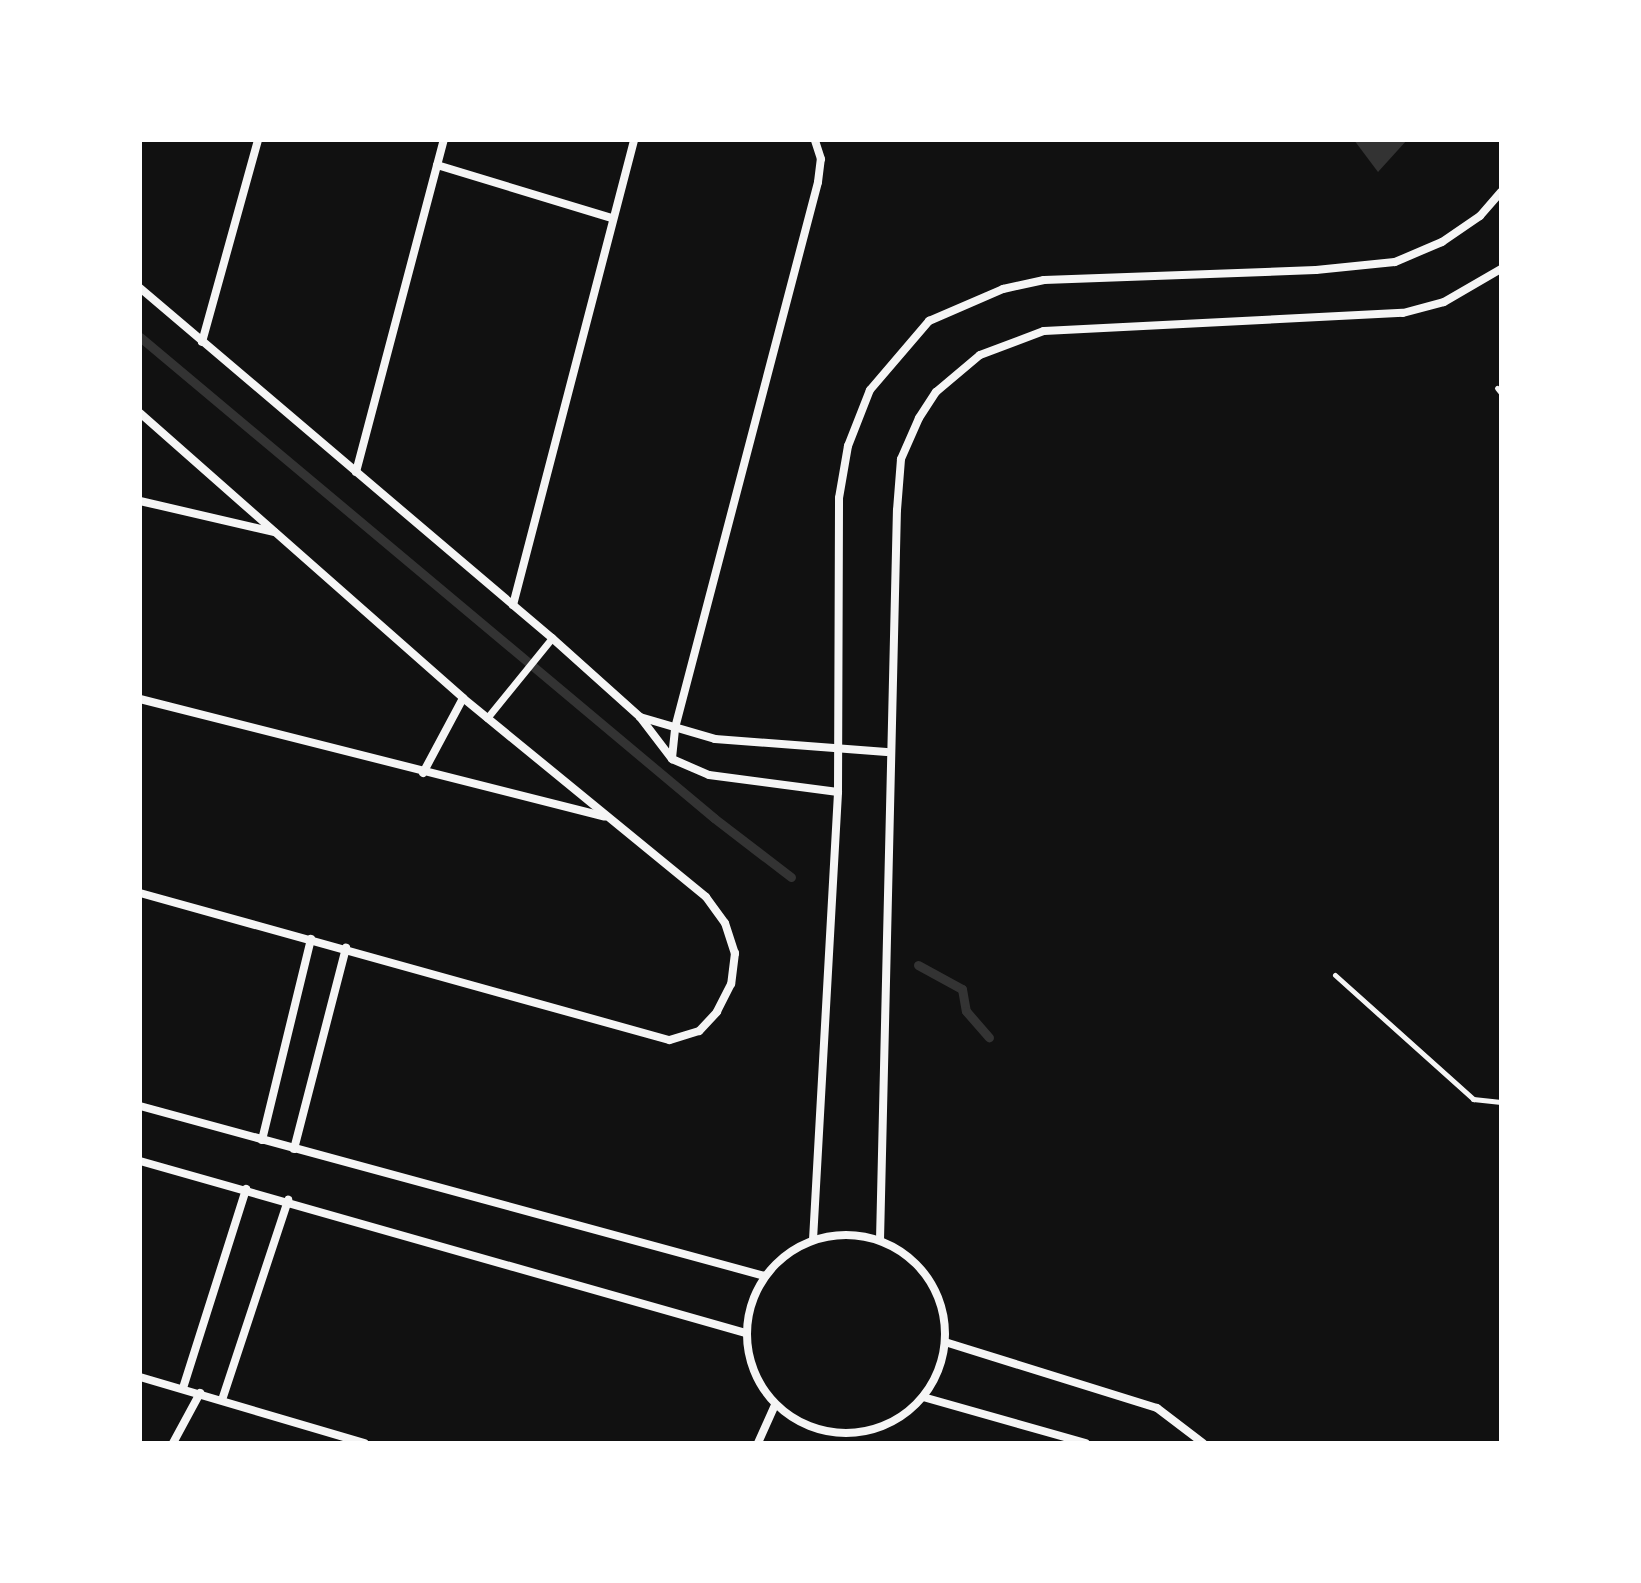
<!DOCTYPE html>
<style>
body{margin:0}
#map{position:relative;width:1641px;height:1583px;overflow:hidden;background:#111;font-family:Lato,sans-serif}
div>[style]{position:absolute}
.water>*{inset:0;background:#333}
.stream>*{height:9px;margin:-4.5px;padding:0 4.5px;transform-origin:4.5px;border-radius:4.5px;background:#333}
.path>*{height:5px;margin:-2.5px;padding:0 2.5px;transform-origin:2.5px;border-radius:2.5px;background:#f5f5f5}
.pedestrian>*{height:7px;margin:-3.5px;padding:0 3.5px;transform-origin:3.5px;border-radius:3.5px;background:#f5f5f5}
.minor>*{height:8px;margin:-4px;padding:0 4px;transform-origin:4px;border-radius:4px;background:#f5f5f5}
.minor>.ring{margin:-4px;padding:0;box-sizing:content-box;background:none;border:8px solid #f5f5f5;border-radius:50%}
span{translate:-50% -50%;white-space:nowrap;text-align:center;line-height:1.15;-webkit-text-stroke:8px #fff;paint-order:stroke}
.frame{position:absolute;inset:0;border:142px solid #fff;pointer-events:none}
</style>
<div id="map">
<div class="water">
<div style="clip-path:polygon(1354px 140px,1407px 140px,1378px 172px)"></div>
</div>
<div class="stream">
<div style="left:140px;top:337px;width:749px;rotate:39.96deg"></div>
<div style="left:714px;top:818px;width:97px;rotate:37.5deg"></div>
<div style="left:918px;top:965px;width:50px;rotate:28.6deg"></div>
<div style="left:962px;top:989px;width:22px;rotate:80deg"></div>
<div style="left:966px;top:1011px;width:35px;rotate:49deg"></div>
</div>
<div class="path">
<div style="left:1497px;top:388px;width:6px;rotate:51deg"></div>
<div style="left:1335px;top:975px;width:186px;rotate:41.9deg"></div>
<div style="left:1473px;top:1099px;width:28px;rotate:6deg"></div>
</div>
<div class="pedestrian">
<div style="left:487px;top:718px;width:103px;rotate:-50.9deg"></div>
</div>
<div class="minor">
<div style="left:437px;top:165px;width:182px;rotate:16.9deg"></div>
<div style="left:140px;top:288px;width:541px;rotate:40.35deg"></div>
<div style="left:552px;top:638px;width:118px;rotate:41.9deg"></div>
<div style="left:640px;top:717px;width:53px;rotate:52.7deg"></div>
<div style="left:672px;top:759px;width:40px;rotate:23.4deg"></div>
<div style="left:709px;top:775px;width:130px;rotate:7.5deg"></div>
<div style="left:202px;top:342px;width:210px;rotate:-74.5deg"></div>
<div style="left:140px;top:413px;width:431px;rotate:41.4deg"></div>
<div style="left:463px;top:698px;width:314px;rotate:39.3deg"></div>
<div style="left:706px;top:897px;width:32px;rotate:54deg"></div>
<div style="left:725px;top:923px;width:32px;rotate:72deg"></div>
<div style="left:735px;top:953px;width:31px;rotate:97deg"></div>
<div style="left:731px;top:984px;width:31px;rotate:117deg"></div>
<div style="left:717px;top:1012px;width:26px;rotate:133deg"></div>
<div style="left:699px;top:1031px;width:31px;rotate:163deg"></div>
<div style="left:669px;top:1040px;width:549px;rotate:-164.47deg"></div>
<div style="left:356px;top:472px;width:343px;rotate:-75.2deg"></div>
<div style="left:140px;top:501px;width:138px;rotate:13deg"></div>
<div style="left:513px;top:605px;width:480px;rotate:-75.4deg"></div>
<div style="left:140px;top:699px;width:479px;rotate:14.2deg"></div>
<div style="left:640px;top:717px;width:78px;rotate:16.3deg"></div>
<div style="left:715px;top:739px;width:172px;rotate:4.3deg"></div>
<div style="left:672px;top:758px;width:30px;rotate:-84deg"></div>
<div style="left:675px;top:728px;width:564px;rotate:-75.32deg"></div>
<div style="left:818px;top:182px;width:23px;rotate:-83deg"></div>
<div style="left:821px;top:159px;width:20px;rotate:-108deg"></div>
<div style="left:423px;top:773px;width:85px;rotate:-61.9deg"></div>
<div style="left:140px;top:1106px;width:648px;rotate:15.22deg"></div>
<div style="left:262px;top:1140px;width:207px;rotate:-76.3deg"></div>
<div style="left:294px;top:1149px;width:208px;rotate:-75.5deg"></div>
<div style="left:140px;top:1161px;width:630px;rotate:15.85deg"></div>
<div class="ring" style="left:747px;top:1235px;width:190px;height:190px"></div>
<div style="left:813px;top:1240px;width:449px;rotate:-86.8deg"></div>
<div style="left:838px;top:792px;width:294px;rotate:-89.8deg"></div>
<div style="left:839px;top:498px;width:53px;rotate:-80.2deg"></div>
<div style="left:848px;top:446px;width:60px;rotate:-68.6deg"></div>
<div style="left:870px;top:390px;width:91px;rotate:-49.5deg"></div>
<div style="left:929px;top:321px;width:81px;rotate:-23.4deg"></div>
<div style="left:1003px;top:289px;width:42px;rotate:-12.4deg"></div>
<div style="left:1044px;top:280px;width:272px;rotate:-2.1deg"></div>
<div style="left:1316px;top:270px;width:79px;rotate:-5.8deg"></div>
<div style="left:1395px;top:262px;width:51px;rotate:-23.1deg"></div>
<div style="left:1442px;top:242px;width:46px;rotate:-34.4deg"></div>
<div style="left:1480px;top:216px;width:32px;rotate:-49deg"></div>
<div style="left:880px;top:1240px;width:730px;rotate:-88.67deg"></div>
<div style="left:897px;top:510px;width:51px;rotate:-85.5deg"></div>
<div style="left:901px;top:459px;width:45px;rotate:-66.3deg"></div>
<div style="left:919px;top:418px;width:31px;rotate:-57deg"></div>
<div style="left:936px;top:392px;width:57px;rotate:-40.1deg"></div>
<div style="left:980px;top:355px;width:68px;rotate:-20.6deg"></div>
<div style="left:1044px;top:331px;width:359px;rotate:-2.9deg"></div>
<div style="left:1403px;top:313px;width:42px;rotate:-15deg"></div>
<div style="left:1444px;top:302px;width:66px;rotate:-30.1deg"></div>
<div style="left:945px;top:1342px;width:222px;rotate:17.3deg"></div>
<div style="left:1157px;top:1408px;width:58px;rotate:37.3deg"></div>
<div style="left:140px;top:1377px;width:234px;rotate:16.4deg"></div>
<div style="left:183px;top:1388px;width:209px;rotate:-72.4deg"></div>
<div style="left:923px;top:1397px;width:169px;rotate:15.8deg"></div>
<div style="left:222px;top:1400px;width:211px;rotate:-71.7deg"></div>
<div style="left:173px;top:1443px;width:57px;rotate:-61.6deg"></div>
<div style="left:758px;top:1443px;width:42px;rotate:-65.9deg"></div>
</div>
<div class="frame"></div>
</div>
